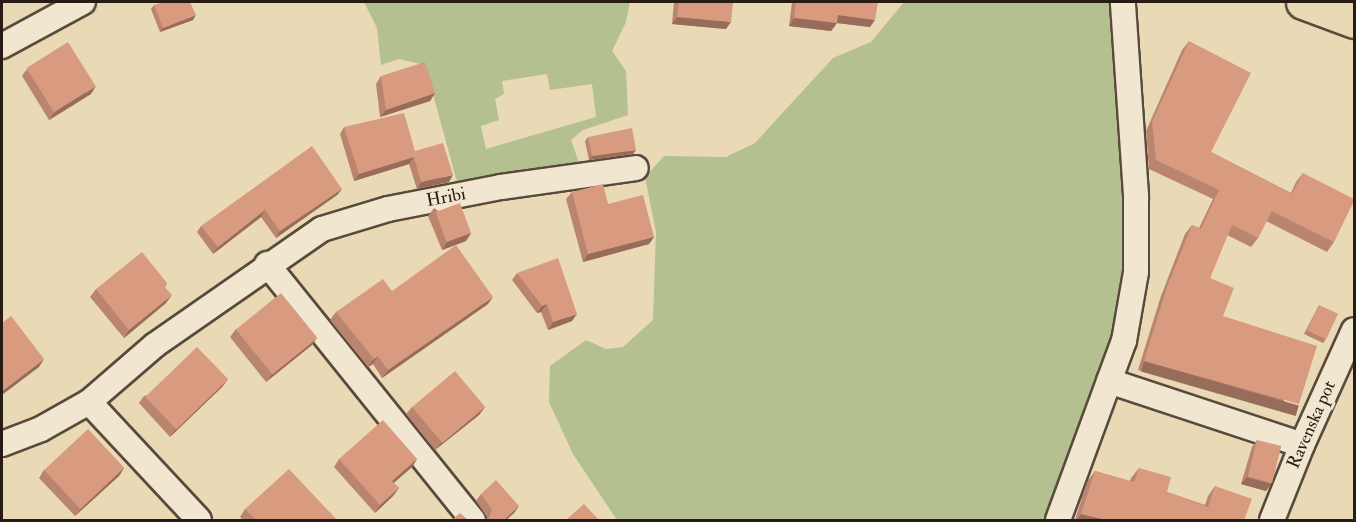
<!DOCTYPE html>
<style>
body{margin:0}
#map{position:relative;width:1356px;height:522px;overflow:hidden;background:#e9d9b5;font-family:"IM FELL Double Pica",serif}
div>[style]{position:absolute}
.green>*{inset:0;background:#b4c090}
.roads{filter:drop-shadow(2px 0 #584a3c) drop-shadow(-2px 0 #584a3c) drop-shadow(0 2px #584a3c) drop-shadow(0 -2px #584a3c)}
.minor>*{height:24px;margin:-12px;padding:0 12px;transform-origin:12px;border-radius:12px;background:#f1e6cf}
.primary>*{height:33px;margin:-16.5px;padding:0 16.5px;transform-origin:16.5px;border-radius:16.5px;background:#e9d9b5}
.wall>*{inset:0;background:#ba856e}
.shaded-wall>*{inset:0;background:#976c5a;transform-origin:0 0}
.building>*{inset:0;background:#d89b80;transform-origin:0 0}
span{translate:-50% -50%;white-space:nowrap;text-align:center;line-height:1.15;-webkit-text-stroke:6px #f1e6cf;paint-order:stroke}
.street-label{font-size:18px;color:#281a14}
.frame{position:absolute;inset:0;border:3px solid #281a14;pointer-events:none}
</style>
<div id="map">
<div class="green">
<div style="clip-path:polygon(evenodd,364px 2px,630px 2px,626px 22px,612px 51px,626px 71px,628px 115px,583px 130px,571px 140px,579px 163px,457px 182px,425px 65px,399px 59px,381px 65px,377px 28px,364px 2px,547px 74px,550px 90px,592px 84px,596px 117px,486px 149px,481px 126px,499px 120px,495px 99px,504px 94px,502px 81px,547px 74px)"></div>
<div style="clip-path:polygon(904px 2px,1111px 2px,1120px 46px,1130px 210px,1119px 338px,1048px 520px,617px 520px,573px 454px,549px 402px,550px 366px,586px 340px,606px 349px,623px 347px,653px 320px,656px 232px,645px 177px,664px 156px,726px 157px,755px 143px,833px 58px,871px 42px)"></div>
</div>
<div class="roads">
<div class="minor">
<div style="left:2px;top:46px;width:92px;rotate:-28.5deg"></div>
<div style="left:267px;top:264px;width:329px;rotate:51.2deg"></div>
<div style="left:1109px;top:381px;width:203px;rotate:18.3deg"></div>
<div style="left:89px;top:402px;width:161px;rotate:47deg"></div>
<div style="left:2px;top:444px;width:42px;rotate:-21deg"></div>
<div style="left:41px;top:429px;width:55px;rotate:-29.4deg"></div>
<div style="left:89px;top:402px;width:87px;rotate:-40.8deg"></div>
<div style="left:155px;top:345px;width:203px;rotate:-34.8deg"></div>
<div style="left:322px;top:229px;width:69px;rotate:-16.9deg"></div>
<div style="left:388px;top:209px;width:115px;rotate:-11deg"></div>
<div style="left:501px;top:187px;width:136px;rotate:-8deg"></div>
<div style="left:1058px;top:520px;width:191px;rotate:-69.8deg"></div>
<div style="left:1124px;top:341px;width:70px;rotate:-80.1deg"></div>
<div style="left:1136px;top:272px;width:77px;rotate:-90deg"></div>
<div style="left:1136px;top:195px;width:193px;rotate:-93.9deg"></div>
<div style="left:1272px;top:520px;width:81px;rotate:-68.2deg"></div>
<div style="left:1302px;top:445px;width:126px;rotate:-65.7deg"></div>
</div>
<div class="primary">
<div style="left:1303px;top:2px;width:54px;rotate:20.4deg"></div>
</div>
</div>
<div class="wall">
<div style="clip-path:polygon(674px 2px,733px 2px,726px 29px,672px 24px)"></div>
<div style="clip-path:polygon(792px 2px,878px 2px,870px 27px,837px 23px,831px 31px,789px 26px)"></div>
<div style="clip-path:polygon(154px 5px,193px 20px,160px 32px,151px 9px)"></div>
<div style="clip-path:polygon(1189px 41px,1211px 152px,1291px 193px,1296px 182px,1303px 173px,1334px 242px,1327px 252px,1266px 221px,1258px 238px,1251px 247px,1227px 235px,1210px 278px,1223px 316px,1293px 413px,1138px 370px,1161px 296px,1185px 234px,1192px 225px,1199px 228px,1213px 199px,1149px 169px,1146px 131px,1182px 50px)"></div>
<div style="clip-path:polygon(27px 69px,91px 94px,49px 120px,22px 76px)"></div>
<div style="clip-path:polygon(381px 76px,435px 93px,430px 101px,380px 117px,376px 84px)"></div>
<div style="clip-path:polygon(344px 127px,415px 151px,449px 182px,417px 189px,409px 164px,354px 181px,340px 134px)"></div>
<div style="clip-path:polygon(588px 137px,633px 154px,589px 160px,585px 141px)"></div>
<div style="clip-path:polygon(342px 189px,337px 195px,276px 238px,261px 217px,213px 254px,197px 232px,201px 226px)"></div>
<div style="clip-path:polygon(572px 192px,608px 204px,654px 237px,649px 244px,583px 262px,566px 199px)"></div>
<div style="clip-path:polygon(434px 208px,471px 233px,466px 241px,442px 250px,428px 216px)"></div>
<div style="clip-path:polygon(517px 273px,572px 321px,548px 330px,541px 312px,537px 313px,512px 280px)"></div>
<div style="clip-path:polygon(167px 283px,165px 287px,166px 303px,124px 338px,90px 297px,96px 289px)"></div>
<div style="clip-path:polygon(392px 291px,488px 304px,382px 378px,373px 364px,368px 367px,330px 320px,336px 312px)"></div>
<div style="clip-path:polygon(1319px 305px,1326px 339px,1323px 343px,1304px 334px)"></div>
<div style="clip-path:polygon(236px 329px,312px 345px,266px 382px,230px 337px)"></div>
<div style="clip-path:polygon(228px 379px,222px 387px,170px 437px,139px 403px,144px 396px)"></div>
<div style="clip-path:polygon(412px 407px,485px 407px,479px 415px,435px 450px,406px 414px)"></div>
<div style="clip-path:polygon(1257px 440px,1271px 484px,1266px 491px,1241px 484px,1252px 447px)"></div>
<div style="clip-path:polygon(339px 459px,417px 459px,412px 467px,393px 483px,399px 488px,393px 496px,375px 513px,334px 467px)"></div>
<div style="clip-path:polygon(124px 468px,119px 476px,75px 516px,39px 478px,44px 470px)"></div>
<div style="clip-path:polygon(1139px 468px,1167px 492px,1205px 505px,1208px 496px,1215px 486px,1244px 520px,1075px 520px,1087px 482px,1095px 471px,1130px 481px,1131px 478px)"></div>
<div style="clip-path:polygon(481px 494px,519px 506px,514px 513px,506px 520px,486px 520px,487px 517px,476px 501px)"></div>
<div style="clip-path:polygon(245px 509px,337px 520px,243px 520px,240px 517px)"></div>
</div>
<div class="shaded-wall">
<div style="clip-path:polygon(196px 15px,193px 20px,160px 32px,163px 28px)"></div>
<div style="clip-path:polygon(838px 15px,875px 20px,870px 27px,837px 23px,831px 31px,789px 26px,794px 18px)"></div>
<div style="clip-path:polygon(677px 17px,731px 22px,726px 29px,672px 24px)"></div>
<div style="clip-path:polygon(96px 86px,91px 94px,49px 120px,55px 112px)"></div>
<div style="clip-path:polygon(435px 93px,430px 101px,380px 117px,386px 110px)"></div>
<div style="clip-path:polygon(636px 150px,633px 154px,589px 160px,592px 156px)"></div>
<div style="clip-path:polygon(414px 157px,409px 164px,354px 181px,359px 174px)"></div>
<div style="clip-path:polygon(453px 175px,449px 182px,417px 189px,421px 182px)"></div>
<div style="clip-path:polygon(342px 189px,337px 195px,276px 238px,280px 231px)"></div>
<div style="clip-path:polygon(265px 210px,261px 217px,213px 254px,218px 247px)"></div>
<div style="clip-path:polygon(471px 233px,466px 241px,442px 250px,447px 242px)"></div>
<div style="clip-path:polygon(654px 237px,649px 244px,583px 262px,588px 254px)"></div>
<div style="clip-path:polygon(172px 295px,166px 303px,124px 338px,129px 330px)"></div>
<div style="clip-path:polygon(493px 297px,488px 304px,382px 378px,388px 370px)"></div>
<div style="clip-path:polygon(547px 304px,541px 312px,537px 313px,542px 306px)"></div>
<div style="clip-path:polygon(577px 314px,572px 321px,548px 330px,553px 322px)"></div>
<div style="clip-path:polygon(317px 338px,312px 345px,266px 382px,272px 374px)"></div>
<div style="clip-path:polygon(378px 356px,373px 364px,368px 367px,374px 359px)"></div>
<div style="clip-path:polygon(44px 359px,39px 367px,2px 395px,2px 391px)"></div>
<div style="left:1144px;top:361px;width:161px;height:11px;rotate:16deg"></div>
<div style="clip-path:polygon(228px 379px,222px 387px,170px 437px,176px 429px)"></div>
<div style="clip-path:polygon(485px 407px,479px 415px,435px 450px,441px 443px)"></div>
<div style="clip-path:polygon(417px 459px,412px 467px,387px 489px,392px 481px)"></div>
<div style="clip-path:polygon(124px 468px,119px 476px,75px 516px,81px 509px)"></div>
<div style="clip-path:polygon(1247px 477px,1271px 484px,1266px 491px,1241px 484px)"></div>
<div style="clip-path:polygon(399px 488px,393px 496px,375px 513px,380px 505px)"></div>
<div style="clip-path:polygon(519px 506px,514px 513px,506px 520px,504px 520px)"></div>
<div style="clip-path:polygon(1081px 514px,1106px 520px,1077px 520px)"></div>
</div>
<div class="building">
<div style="clip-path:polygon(163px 2px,190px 2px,196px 15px,163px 28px,154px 5px)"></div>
<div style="clip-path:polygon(679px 2px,733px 2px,731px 22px,677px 17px)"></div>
<div style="clip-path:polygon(796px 2px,878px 2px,875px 20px,838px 15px,837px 23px,794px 18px)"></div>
<div style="clip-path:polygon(1189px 41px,1251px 73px,1211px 152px,1292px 194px,1303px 173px,1354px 199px,1354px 201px,1334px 242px,1272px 211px,1258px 238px,1232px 225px,1210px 278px,1234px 288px,1223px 316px,1317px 346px,1299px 404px,1144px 361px,1167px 287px,1192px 225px,1201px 229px,1219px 190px,1156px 160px,1152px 122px)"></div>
<div style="left:68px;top:42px;width:52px;height:49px;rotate:58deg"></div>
<div style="clip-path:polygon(425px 62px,435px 93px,386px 110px,381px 76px)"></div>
<div style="clip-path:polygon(404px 113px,415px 151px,443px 143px,453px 175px,421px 182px,414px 157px,359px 174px,344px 127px)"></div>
<div style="clip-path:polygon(632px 128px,636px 150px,592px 156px,588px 137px)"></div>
<div style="clip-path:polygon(312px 146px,342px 189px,280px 231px,265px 210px,218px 247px,201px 226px)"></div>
<div style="clip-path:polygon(603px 184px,608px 204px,643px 195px,654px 237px,588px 254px,572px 192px)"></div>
<div style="left:460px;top:203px;width:32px;height:26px;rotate:70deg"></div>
<div style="clip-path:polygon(456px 245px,493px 297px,388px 370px,378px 356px,374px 359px,336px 312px,383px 279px,392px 291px)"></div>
<div style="clip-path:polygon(142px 252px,167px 283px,164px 286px,172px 295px,129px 330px,96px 289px)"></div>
<div style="clip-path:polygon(558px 258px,577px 314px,553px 322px,547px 304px,542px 306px,517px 273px)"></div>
<div style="left:281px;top:293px;width:58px;height:58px;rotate:51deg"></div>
<div style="left:1319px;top:305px;width:21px;height:28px;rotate:25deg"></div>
<div style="clip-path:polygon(11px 316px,44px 359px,2px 391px,2px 323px)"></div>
<div style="left:197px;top:347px;width:45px;height:72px;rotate:46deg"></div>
<div style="left:455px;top:371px;width:47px;height:56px;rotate:50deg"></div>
<div style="clip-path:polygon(383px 420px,417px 459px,392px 481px,399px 488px,380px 505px,339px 459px)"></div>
<div style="left:88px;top:429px;width:53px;height:60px;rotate:47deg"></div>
<div style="left:1257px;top:440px;width:25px;height:38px;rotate:14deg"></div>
<div style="clip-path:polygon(1139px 468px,1171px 477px,1167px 492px,1208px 507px,1215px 486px,1252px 499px,1244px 520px,1106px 520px,1081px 514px,1095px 471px,1134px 482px)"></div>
<div style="clip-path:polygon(289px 469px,337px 520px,256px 520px,245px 509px)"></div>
<div style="clip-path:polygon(496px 480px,519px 506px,504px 520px,488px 520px,492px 510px,481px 494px)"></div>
<div style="clip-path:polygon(584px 504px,599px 520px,568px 520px,567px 519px)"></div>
<div style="clip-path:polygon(460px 513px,468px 520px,452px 520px)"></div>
</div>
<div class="street-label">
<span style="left:446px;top:198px;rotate:-11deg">Hribi</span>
<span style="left:1312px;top:425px;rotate:-66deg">Ravenska pot</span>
</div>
<div class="frame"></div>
</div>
